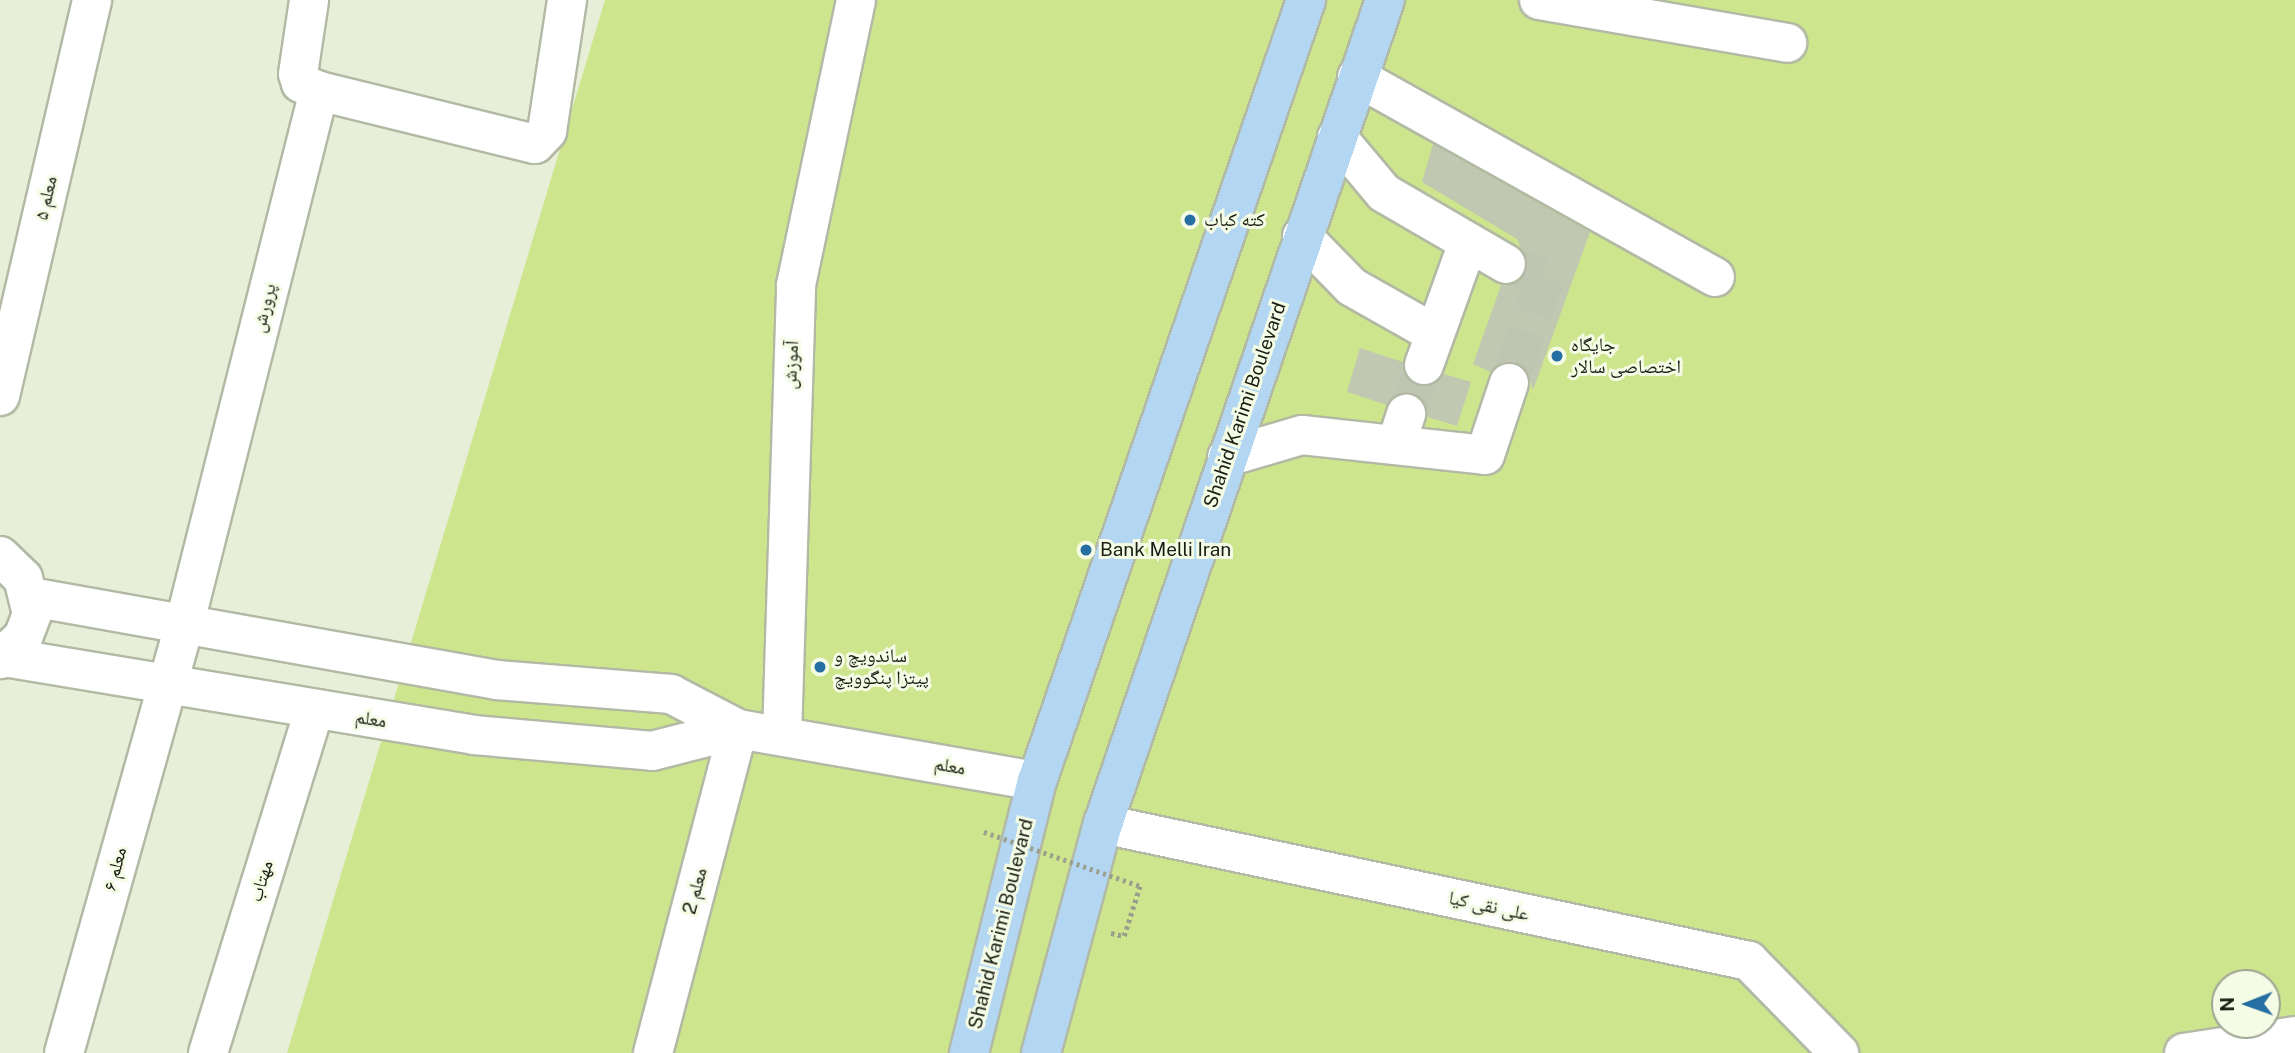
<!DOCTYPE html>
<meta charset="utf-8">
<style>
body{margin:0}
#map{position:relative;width:2295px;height:1053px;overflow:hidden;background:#e8efd9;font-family:"Public Sans","Noto Naskh Arabic",sans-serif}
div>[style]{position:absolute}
.green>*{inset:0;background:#cde58d}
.building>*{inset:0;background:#c1c8b2}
.minor-tunnel>*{height:38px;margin-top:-19px;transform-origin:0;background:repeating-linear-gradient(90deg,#bfc5b2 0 38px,transparent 0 57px)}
.path>*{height:4.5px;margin-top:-2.25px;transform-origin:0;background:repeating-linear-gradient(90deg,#999e8d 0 3.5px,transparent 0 7px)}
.roads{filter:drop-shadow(2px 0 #b2b9a4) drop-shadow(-2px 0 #b2b9a4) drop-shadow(0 2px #b2b9a4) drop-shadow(0 -2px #b2b9a4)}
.minor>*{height:38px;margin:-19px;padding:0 19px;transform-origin:19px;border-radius:19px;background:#fff}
.major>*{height:38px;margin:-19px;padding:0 19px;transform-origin:19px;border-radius:19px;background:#b3d6f2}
.path-bridge>*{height:4.5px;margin-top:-2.25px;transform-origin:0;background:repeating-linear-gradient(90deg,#999e8d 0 3.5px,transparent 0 7px)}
.dots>*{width:19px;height:19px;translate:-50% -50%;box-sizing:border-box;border:4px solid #f5fce6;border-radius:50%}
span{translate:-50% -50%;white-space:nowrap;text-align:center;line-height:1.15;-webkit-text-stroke:6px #f5fce6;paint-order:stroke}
.street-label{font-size:19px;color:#1b1d15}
.poi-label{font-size:19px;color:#1b1d15}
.left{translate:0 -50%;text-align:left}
.north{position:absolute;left:2211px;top:969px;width:70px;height:70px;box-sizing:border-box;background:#f5fce6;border:2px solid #9ea392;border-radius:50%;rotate:269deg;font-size:19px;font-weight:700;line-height:28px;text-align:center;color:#1b1d15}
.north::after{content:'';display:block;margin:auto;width:24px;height:32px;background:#256fa3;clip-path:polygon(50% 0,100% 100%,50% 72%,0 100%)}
</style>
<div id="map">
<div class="green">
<div style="clip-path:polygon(evenodd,605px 0,2295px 0,2295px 1053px,287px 1053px,605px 0,2225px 983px,2267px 983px,2267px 1025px,2225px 1025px,2225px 983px)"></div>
</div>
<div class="building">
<div style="clip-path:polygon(1433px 144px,1590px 232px,1533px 390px,1526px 369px,1517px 363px,1504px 362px,1491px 372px,1473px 364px,1501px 285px,1517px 283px,1528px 263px,1517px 239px,1422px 182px)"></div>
<div style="clip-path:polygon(1360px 348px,1403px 362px,1407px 379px,1417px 386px,1429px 386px,1444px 374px,1471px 382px,1457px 426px,1427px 417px,1423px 400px,1412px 393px,1401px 393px,1387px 405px,1347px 392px)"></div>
</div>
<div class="minor-tunnel">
<div style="left:1506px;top:264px;width:41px;rotate:19.7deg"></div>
<div style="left:1545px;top:278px;width:111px;rotate:108.9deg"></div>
<div style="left:1406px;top:414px;width:52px;rotate:-69.8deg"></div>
</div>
<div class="path">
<div style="left:1111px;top:933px;width:13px;rotate:13deg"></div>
<div style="left:1124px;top:936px;width:52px;rotate:-72.3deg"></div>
</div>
<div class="roads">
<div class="minor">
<div style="left:1539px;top:0;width:252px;rotate:9.8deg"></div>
<div style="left:1357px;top:77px;width:410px;rotate:29.2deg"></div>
<div style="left:319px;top:91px;width:222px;rotate:13.8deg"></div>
<div style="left:535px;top:144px;width:18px;rotate:-47deg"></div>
<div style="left:547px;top:131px;width:133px;rotate:-81.3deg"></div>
<div style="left:1337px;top:137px;width:73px;rotate:50deg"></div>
<div style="left:1384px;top:193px;width:141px;rotate:30.2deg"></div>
<div style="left:1302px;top:236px;width:71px;rotate:45.6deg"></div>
<div style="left:1352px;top:287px;width:95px;rotate:29.5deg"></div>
<div style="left:1424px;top:365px;width:130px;rotate:-70.2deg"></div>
<div style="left:0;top:396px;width:407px;rotate:-76.9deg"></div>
<div style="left:1396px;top:445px;width:33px;rotate:-72deg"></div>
<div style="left:1227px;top:457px;width:78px;rotate:-16.3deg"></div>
<div style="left:1302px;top:435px;width:184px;rotate:6.2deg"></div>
<div style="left:1485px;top:455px;width:76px;rotate:-71.6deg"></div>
<div style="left:0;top:556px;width:32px;rotate:44deg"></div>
<div style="left:23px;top:578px;width:37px;rotate:76deg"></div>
<div style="left:32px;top:614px;width:25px;rotate:111deg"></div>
<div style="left:23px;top:637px;width:32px;rotate:136deg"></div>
<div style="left:31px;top:597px;width:473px;rotate:10.1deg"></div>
<div style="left:497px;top:680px;width:175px;rotate:4.6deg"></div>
<div style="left:671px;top:694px;width:76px;rotate:27.6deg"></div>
<div style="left:738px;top:729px;width:303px;rotate:9.9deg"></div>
<div style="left:4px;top:657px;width:476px;rotate:9.4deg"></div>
<div style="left:474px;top:735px;width:179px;rotate:5.1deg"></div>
<div style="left:652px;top:751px;width:89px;rotate:-14.3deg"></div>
<div style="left:782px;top:736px;width:451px;rotate:-88.2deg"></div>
<div style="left:796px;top:285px;width:291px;rotate:-78.1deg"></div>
<div style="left:1103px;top:824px;width:660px;rotate:11.97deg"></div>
<div style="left:1749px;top:961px;width:129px;rotate:45.6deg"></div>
<div style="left:64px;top:1053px;width:444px;rotate:-74.3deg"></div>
<div style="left:184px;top:626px;width:552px;rotate:-75.84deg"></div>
<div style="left:319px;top:91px;width:20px;rotate:-156deg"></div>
<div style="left:301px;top:83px;width:9px;rotate:-108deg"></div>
<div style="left:298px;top:74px;width:75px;rotate:-81.5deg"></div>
<div style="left:208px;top:1053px;width:359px;rotate:-72.8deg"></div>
<div style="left:653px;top:1053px;width:335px;rotate:-75.3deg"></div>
<div style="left:2184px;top:1053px;width:112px;rotate:-8.7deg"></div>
</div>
<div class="major">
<div style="left:969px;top:1053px;width:280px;rotate:-76deg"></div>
<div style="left:1037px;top:781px;width:826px;rotate:-70.99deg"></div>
<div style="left:1041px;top:1053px;width:237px;rotate:-74.9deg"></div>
<div style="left:1103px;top:824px;width:871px;rotate:-71.11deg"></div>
</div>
</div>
<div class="path-bridge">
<div style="left:984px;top:832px;width:165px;rotate:19.1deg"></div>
</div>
<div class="dots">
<div style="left:1190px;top:220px;background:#256fa3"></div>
<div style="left:1557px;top:356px;background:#256fa3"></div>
<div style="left:1086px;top:550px;background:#256fa3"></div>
<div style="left:820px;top:667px;background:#256fa3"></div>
</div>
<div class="street-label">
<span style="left:46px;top:198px;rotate:-77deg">معلم ۵</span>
<span style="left:264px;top:308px;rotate:-76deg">پرورش</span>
<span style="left:791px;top:365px;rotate:-87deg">آموزش</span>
<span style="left:1245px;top:405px;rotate:-71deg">Shahid Karimi Boulevard</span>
<span style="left:371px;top:719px;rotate:9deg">معلم</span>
<span style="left:950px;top:766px;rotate:10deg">معلم</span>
<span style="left:115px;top:869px;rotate:-75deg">معلم ۶</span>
<span style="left:261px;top:881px;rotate:-73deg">مهتاب</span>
<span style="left:695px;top:891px;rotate:-75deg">معلم 2</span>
<span style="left:1489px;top:906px;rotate:12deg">علی نقی کیا</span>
<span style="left:1001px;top:924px;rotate:-76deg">Shahid Karimi Boulevard</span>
</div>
<div class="poi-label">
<span class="left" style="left:1204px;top:220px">کته کباب</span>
<span class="left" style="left:1571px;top:356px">جایگاه<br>اختصاصی سالار</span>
<span class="left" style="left:1100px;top:550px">Bank Melli Iran</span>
<span class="left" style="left:834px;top:667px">ساندویچ و<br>پیتزا پنگوویچ</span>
</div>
<div class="north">N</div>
</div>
